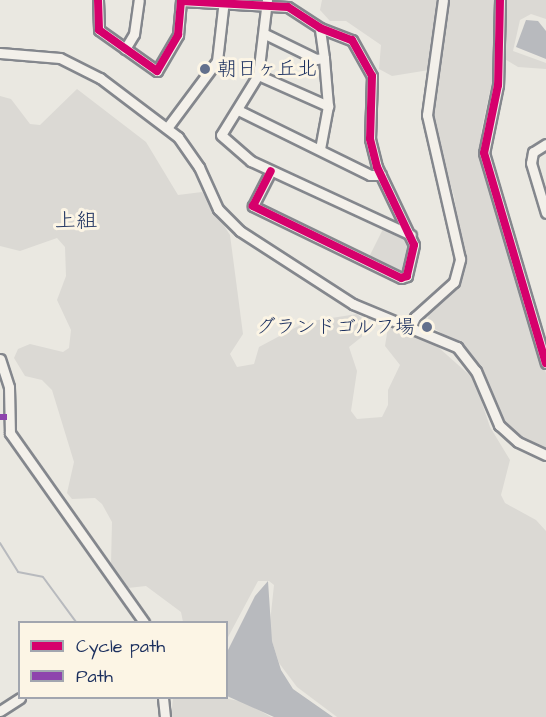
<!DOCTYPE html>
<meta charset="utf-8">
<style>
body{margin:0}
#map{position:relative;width:546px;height:717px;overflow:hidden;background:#eae8e1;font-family:"Architects Daughter","Klee One",sans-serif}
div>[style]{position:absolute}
.green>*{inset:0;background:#dbd9d4}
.water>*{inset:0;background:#b8babe}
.stream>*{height:2px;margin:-1px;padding:0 1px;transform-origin:1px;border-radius:1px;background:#b8babe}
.roads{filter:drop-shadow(2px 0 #84878d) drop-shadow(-2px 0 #84878d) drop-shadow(0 2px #84878d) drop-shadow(0 -2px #84878d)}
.minor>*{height:9px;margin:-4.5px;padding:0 4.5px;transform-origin:4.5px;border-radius:4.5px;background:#f3f0ea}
.quiet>*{height:6px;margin-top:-3px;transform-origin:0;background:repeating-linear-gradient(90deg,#8e44ad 0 12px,transparent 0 18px)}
.cycleway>*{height:8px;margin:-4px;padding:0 4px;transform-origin:4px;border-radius:4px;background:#d6006c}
.dots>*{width:16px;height:16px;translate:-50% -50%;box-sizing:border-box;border:3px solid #fcf5e5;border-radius:50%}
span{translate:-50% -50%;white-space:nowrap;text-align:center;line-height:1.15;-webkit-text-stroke:6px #fcf5e5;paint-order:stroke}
.poi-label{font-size:20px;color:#1b2f5e}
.left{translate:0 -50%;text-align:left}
.right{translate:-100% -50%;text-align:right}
.neighbourhood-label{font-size:21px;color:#1b2f5e}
.legend{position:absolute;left:18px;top:621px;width:210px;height:78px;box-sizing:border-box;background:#fcf5e5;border:2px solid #a2a6af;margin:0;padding:8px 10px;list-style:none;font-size:18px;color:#1b2f5e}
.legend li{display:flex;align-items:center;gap:12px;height:30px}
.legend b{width:30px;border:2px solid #a2a6af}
</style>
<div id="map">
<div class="green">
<div style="clip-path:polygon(322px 0,437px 0,429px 70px,392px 76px,379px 69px,381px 45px,346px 21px,330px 21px,320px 10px)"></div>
<div style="clip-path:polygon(447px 0,495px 0,495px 68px,481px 132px,482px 169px,546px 373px,546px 450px,510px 430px,468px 350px,435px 329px,428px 318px,430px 309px,459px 281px,464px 261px,454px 196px,432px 121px)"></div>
<div style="clip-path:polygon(503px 0,546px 0,546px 19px,531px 14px,520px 20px,513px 51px,546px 63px,546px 69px,518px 67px,503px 58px)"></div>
<div style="clip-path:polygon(77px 89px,146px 142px,178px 195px,202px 192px,230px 235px,243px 334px,230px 354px,237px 367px,254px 364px,259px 347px,306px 322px,357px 314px,369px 324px,368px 332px,349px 347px,357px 371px,351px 411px,357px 419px,382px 417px,388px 405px,388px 390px,400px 365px,385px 346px,388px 327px,429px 339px,474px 379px,490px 427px,510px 460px,501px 495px,505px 503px,536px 520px,546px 531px,546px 717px,337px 717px,297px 687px,279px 663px,269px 632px,274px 585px,269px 581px,258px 581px,227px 639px,226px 622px,183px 622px,181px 612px,146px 586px,128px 588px,119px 582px,111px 564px,112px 522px,102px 504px,95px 498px,72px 499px,67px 493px,74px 462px,52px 390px,42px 380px,25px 376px,14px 358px,18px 349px,30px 344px,63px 352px,69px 348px,71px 330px,57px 300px,66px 276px,65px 247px,57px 238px,20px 251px,0 246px,0 96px,11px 99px,30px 124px,40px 125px)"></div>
<div style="clip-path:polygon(383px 229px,410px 241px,403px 275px,368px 259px)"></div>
<div style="clip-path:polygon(223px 698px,245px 702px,271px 717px,171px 717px,173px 698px)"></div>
</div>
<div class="water">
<div style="clip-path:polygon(526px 20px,538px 21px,546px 31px,546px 59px,516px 47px)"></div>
<div style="clip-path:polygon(268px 581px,272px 641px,281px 670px,293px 689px,333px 717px,274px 717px,227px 696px,228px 650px,255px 596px)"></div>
</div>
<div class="stream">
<div style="left:0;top:543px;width:34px;rotate:58deg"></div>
<div style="left:18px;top:572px;width:25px;rotate:11deg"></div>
<div style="left:43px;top:577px;width:56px;rotate:53.7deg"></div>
</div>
<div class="roads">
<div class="minor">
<div style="left:98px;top:0;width:30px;rotate:88deg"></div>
<div style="left:99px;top:30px;width:71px;rotate:35.3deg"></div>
<div style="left:157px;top:71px;width:42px;rotate:-59.7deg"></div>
<div style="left:178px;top:35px;width:34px;rotate:-85deg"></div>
<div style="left:181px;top:1px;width:107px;rotate:3.2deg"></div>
<div style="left:288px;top:7px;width:38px;rotate:33deg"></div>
<div style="left:320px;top:28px;width:34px;rotate:21deg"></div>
<div style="left:352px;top:40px;width:41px;rotate:60.9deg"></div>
<div style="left:372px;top:76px;width:63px;rotate:91.8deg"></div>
<div style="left:370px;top:139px;width:29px;rotate:76deg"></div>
<div style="left:377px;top:167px;width:86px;rotate:64.6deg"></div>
<div style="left:414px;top:245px;width:32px;rotate:103deg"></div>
<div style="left:407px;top:276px;width:6px;rotate:162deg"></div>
<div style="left:401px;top:278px;width:165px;rotate:-154.1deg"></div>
<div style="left:253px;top:206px;width:39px;rotate:-63deg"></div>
<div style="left:267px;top:0;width:76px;rotate:96.8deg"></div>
<div style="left:258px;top:75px;width:70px;rotate:121.7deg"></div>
<div style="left:221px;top:135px;width:40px;rotate:41deg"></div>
<div style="left:251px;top:161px;width:176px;rotate:24.8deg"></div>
<div style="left:500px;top:0;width:85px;rotate:91.3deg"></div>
<div style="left:498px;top:85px;width:69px;rotate:101.6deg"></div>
<div style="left:484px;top:153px;width:219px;rotate:73.6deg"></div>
<div style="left:265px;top:34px;width:57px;rotate:26.1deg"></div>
<div style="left:316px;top:59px;width:8px;rotate:-7deg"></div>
<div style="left:324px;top:58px;width:30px;rotate:-98deg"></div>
<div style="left:125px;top:49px;width:17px;rotate:-59deg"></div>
<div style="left:134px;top:34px;width:34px;rotate:-82deg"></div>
<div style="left:0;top:53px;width:60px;rotate:4.8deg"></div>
<div style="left:60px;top:58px;width:45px;rotate:26.6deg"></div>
<div style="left:100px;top:78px;width:98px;rotate:37.1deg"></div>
<div style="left:178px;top:137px;width:37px;rotate:55deg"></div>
<div style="left:199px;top:167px;width:46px;rotate:65.7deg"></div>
<div style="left:218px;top:209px;width:31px;rotate:45deg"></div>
<div style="left:240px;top:231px;width:135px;rotate:32.9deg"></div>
<div style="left:353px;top:304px;width:113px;rotate:22.5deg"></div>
<div style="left:457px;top:347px;width:31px;rotate:52deg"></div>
<div style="left:476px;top:371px;width:59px;rotate:66.9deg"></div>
<div style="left:499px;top:425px;width:25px;rotate:42deg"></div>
<div style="left:518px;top:442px;width:31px;rotate:25deg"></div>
<div style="left:258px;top:75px;width:77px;rotate:23.9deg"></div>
<div style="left:238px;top:110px;width:147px;rotate:26.2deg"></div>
<div style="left:370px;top:175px;width:11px"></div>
<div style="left:167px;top:128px;width:84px;rotate:-53.3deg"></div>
<div style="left:217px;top:61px;width:61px;rotate:-83.5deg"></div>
<div style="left:546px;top:144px;width:15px;rotate:148deg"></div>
<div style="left:533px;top:152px;width:11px;rotate:100deg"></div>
<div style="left:531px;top:163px;width:52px;rotate:73.3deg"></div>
<div style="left:320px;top:149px;width:44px;rotate:-79.5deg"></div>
<div style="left:328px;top:106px;width:48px;rotate:-94.8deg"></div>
<div style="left:411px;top:326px;width:10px;rotate:-66deg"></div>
<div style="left:415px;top:317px;width:52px;rotate:-41.9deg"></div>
<div style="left:454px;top:282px;width:24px;rotate:-75deg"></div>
<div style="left:460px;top:259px;width:148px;rotate:-102.9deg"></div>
<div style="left:427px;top:115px;width:116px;rotate:-82.1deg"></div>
<div style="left:0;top:359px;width:29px;rotate:72deg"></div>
<div style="left:9px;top:387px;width:46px;rotate:88.8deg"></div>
<div style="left:10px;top:433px;width:232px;rotate:54.7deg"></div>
<div style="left:163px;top:698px;width:19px;rotate:84deg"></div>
<div style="left:0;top:711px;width:24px;rotate:-33deg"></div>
</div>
</div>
<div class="quiet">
<div style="left:0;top:417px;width:7px"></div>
</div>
<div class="cycleway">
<div style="left:98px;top:0;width:30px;rotate:88deg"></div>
<div style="left:99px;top:30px;width:71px;rotate:35.3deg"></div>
<div style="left:157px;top:71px;width:42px;rotate:-59.7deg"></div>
<div style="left:178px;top:35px;width:34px;rotate:-85deg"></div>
<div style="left:181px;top:1px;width:107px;rotate:3.2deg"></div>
<div style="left:288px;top:7px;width:38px;rotate:33deg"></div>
<div style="left:320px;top:28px;width:34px;rotate:21deg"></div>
<div style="left:352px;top:40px;width:41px;rotate:60.9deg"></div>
<div style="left:372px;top:76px;width:63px;rotate:91.8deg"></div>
<div style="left:370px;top:139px;width:29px;rotate:76deg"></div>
<div style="left:377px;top:167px;width:86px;rotate:64.6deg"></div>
<div style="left:414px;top:245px;width:32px;rotate:103deg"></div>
<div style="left:407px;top:276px;width:6px;rotate:162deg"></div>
<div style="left:401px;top:278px;width:165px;rotate:-154.1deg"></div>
<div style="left:253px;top:206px;width:39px;rotate:-63deg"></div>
<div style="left:500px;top:0;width:85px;rotate:91.3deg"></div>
<div style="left:498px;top:85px;width:69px;rotate:101.6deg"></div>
<div style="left:484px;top:153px;width:219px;rotate:73.6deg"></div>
</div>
<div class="dots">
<div style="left:205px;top:69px;background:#63708c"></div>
<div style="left:427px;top:327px;background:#63708c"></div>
</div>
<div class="poi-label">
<span class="left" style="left:217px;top:69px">朝日ヶ丘北</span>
<span class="right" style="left:415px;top:327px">グランドゴルフ場</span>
</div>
<div class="neighbourhood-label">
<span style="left:76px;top:221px">上組</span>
</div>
<ul class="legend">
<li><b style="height:8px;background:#d6006c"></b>Cycle path</li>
<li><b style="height:8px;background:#8e44ad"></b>Path</li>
</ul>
</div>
